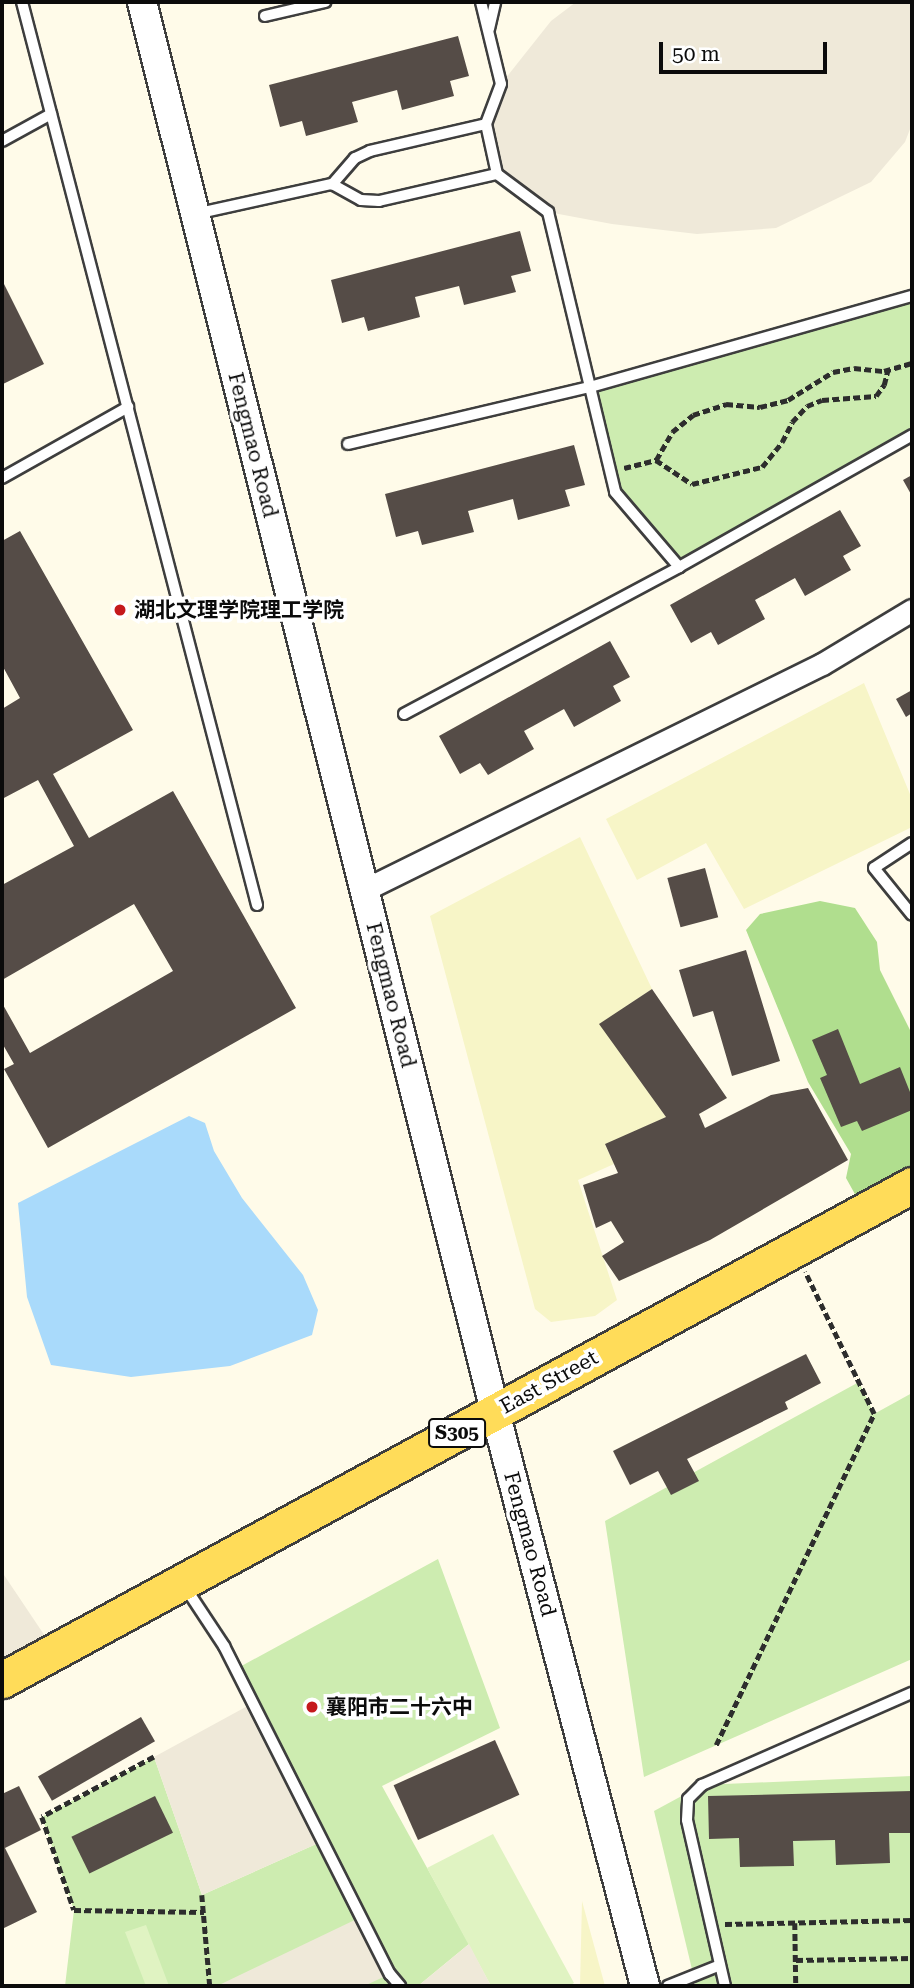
<!DOCTYPE html>
<meta charset="utf-8">
<style>
body{margin:0}
#map{position:relative;width:914px;height:1988px;overflow:hidden;background:#fffbe9;font-family:"Roboto Serif","Noto Sans SC",serif}
div>[style]{position:absolute}
.farmland>*{inset:0;background:#f7f5c7}
.green>*{inset:0;background:#cdecb0}
.forest>*{inset:0;background:#b0de8e}
.pitch>*{inset:0;background:#e0f3c2}
.plaza>*{inset:0;background:#efe9d9}
.water>*{inset:0;background:#a9dafb}
.building>*{inset:0;background:#554c47;transform-origin:0 0}
.path>*{height:4.5px;margin-top:-2.25px;transform-origin:0;background:repeating-linear-gradient(90deg,#2d2d2d 0 7px,transparent 0 10.5px)}
.roads{filter:drop-shadow(2px 0 #3e3e3e) drop-shadow(-2px 0 #3e3e3e) drop-shadow(0 2px #3e3e3e) drop-shadow(0 -2px #3e3e3e)}
.service>*{height:10px;margin:-5px;padding:0 5px;transform-origin:5px;border-radius:5px;background:#fff}
.minor>*{height:21px;margin:-10.5px;padding:0 10.5px;transform-origin:10.5px;border-radius:10.5px;background:#fff}
.tertiary>*{height:28px;margin:-14px;padding:0 14px;transform-origin:14px;border-radius:14px;background:#fff}
.primary>*{height:35px;margin:-17.5px;padding:0 17.5px;transform-origin:17.5px;border-radius:17.5px;background:#ffdc59}
.dots>*{width:19px;height:19px;translate:-50% -50%;box-sizing:border-box;border:4px solid #fff;border-radius:50%}
span{translate:-50% -50%;white-space:nowrap;text-align:center;line-height:1.15;-webkit-text-stroke:7px #fff;paint-order:stroke}
.shield-label span{padding:2px 5px;background:#fff;border:2px solid;border-radius:5px;-webkit-text-stroke-width:0}
.shield-label{font-size:19px;color:#0b0b0b;font-weight:700}
.street-label{font-size:21px;color:#0b0b0b}
.poi-label{font-size:21px;color:#0b0b0b;font-weight:700}
.left{translate:0 -50%;text-align:left}
.frame{position:absolute;inset:0;border:4px solid #0b0b0b;pointer-events:none}
.scale{position:absolute;left:659px;top:42px;width:168px;height:32px;box-sizing:border-box;border:4px solid #0b0b0b;border-top:0;padding-left:9px;font-size:21px;line-height:24px;white-space:nowrap;color:#0b0b0b;-webkit-text-stroke:5px #fff;paint-order:stroke}
</style>
<div id="map">
<div class="farmland">
<div style="clip-path:polygon(864px 683px,912px 799px,912px 827px,744px 909px,706px 843px,637px 880px,606px 819px)"></div>
<div style="clip-path:polygon(580px 837px,652px 989px,600px 1024px,666px 1117px,605px 1145px,614px 1164px,578px 1180px,617px 1300px,595px 1316px,551px 1322px,535px 1309px,430px 916px)"></div>
<div style="clip-path:polygon(582px 1901px,605px 1986px,580px 1986px)"></div>
</div>
<div class="green">
<div style="clip-path:polygon(912px 296px,912px 435px,679px 567px,615px 492px,590px 387px)"></div>
<div style="clip-path:polygon(859px 1382px,874px 1414px,912px 1393px,912px 1659px,644px 1777px,605px 1521px)"></div>
<div style="clip-path:polygon(438px 1559px,500px 1728px,382px 1786px,469px 1944px,418px 1986px,65px 1986px,74px 1910px,42px 1817px,154px 1757px,202px 1895px,323px 1841px,236px 1669px)"></div>
<div style="clip-path:polygon(912px 1776px,912px 1986px,696px 1986px,654px 1811px,702px 1785px)"></div>
</div>
<div class="forest">
<div style="clip-path:polygon(820px 901px,855px 908px,877px 942px,880px 970px,912px 1034px,912px 1173px,875px 1193px,856px 1196px,846px 1178px,851px 1154px,808px 1082px,746px 930px,760px 914px)"></div>
</div>
<div class="pitch">
<div style="clip-path:polygon(493px 1834px,574px 1983px,569px 1986px,491px 1986px,427px 1868px)"></div>
<div style="clip-path:polygon(146px 1925px,169px 1986px,146px 1986px,125px 1932px)"></div>
</div>
<div class="plaza">
<div style="clip-path:polygon(576px 2px,910px 2px,912px 124px,905px 142px,871px 182px,776px 228px,697px 234px,612px 224px,548px 212px,497px 174px,486px 124px,501px 84px,551px 21px)"></div>
<div style="clip-path:polygon(2px 1572px,55px 1651px,2px 1680px)"></div>
<div style="clip-path:polygon(253px 1703px,323px 1841px,202px 1895px,154px 1757px)"></div>
<div style="clip-path:polygon(361px 1917px,390px 1974px,364px 1986px,217px 1986px)"></div>
<div style="clip-path:polygon(469px 1944px,491px 1986px,418px 1986px)"></div>
</div>
<div class="water">
<div style="clip-path:polygon(189px 1116px,205px 1123px,214px 1151px,242px 1198px,303px 1275px,318px 1310px,312px 1335px,230px 1366px,131px 1377px,51px 1365px,27px 1297px,18px 1203px)"></div>
</div>
<div class="building">
<div style="clip-path:polygon(458px 36px,469px 76px,450px 81px,454px 96px,402px 110px,397px 90px,352px 102px,358px 122px,306px 136px,302px 121px,280px 127px,269px 85px)"></div>
<div style="clip-path:polygon(520px 231px,531px 271px,511px 276px,516px 292px,464px 305px,459px 286px,415px 297px,420px 317px,368px 331px,364px 317px,342px 323px,331px 280px)"></div>
<div style="clip-path:polygon(2px 280px,44px 364px,3px 384px,2px 381px)"></div>
<div style="clip-path:polygon(574px 445px,585px 485px,565px 490px,570px 506px,518px 520px,513px 499px,468px 511px,474px 532px,422px 545px,418px 531px,396px 537px,385px 494px)"></div>
<div style="clip-path:polygon(912px 475px,912px 496px,903px 480px)"></div>
<div style="clip-path:polygon(840px 510px,861px 546px,843px 556px,851px 570px,805px 596px,795px 578px,755px 600px,765px 619px,718px 645px,711px 632px,691px 643px,670px 605px)"></div>
<div style="clip-path:polygon(20px 531px,133px 730px,53px 774px,89px 838px,173px 791px,296px 1008px,48px 1148px,4px 1069px,14px 1064px,2px 1043px,2px 1003px,30px 1053px,173px 971px,134px 904px,2px 980px,2px 885px,74px 846px,38px 780px,2px 799px,2px 709px,20px 698px,2px 665px,2px 541px)"></div>
<div style="clip-path:polygon(610px 641px,630px 677px,613px 686px,621px 701px,574px 727px,564px 709px,524px 731px,534px 749px,488px 775px,480px 763px,460px 774px,439px 736px)"></div>
<div style="clip-path:polygon(912px 690px,912px 713px,906px 717px,896px 699px)"></div>
<div style="left:705px;top:868px;width:51px;height:39px;rotate:75deg"></div>
<div style="clip-path:polygon(746px 950px,780px 1061px,732px 1076px,713px 1011px,693px 1017px,679px 970px)"></div>
<div style="clip-path:polygon(652px 989px,727px 1098px,699px 1114px,705px 1128px,771px 1095px,808px 1088px,848px 1160px,710px 1240px,619px 1281px,602px 1256px,624px 1242px,611px 1221px,596px 1228px,583px 1185px,618px 1173px,605px 1144px,666px 1117px,599px 1024px)"></div>
<div style="clip-path:polygon(838px 1029px,860px 1084px,900px 1067px,912px 1097px,912px 1110px,862px 1131px,857px 1121px,841px 1127px,820px 1078px,827px 1075px,812px 1040px)"></div>
<div style="clip-path:polygon(806px 1354px,821px 1383px,785px 1402px,788px 1409px,687px 1459px,699px 1481px,671px 1495px,658px 1471px,630px 1485px,613px 1451px)"></div>
<div style="left:141px;top:1717px;width:28px;height:119px;rotate:60deg"></div>
<div style="left:495px;top:1740px;width:60px;height:111px;rotate:66deg"></div>
<div style="clip-path:polygon(19px 1786px,41px 1830px,5px 1848px,37px 1912px,2px 1929px,2px 1794px)"></div>
<div style="clip-path:polygon(912px 1791px,912px 1833px,889px 1833px,890px 1863px,836px 1865px,835px 1840px,793px 1841px,794px 1866px,740px 1867px,739px 1838px,709px 1839px,708px 1796px)"></div>
<div style="left:155px;top:1796px;width:41px;height:93px;rotate:64deg"></div>
</div>
<div class="path">
<div style="left:656px;top:460px;width:43px;rotate:33.7deg"></div>
<div style="left:692px;top:484px;width:72px;rotate:-13.7deg"></div>
<div style="left:762px;top:467px;width:32px;rotate:-51deg"></div>
<div style="left:782px;top:442px;width:22px;rotate:-63deg"></div>
<div style="left:792px;top:422px;width:22px;rotate:-47deg"></div>
<div style="left:807px;top:406px;width:16px;rotate:-22deg"></div>
<div style="left:822px;top:400px;width:54px;rotate:-4.2deg"></div>
<div style="left:876px;top:396px;width:14px;rotate:-54deg"></div>
<div style="left:884px;top:385px;width:16px;rotate:-76deg"></div>
<div style="left:624px;top:468px;width:33px;rotate:-14deg"></div>
<div style="left:656px;top:460px;width:32px;rotate:-60deg"></div>
<div style="left:672px;top:432px;width:27px;rotate:-39deg"></div>
<div style="left:693px;top:415px;width:35px;rotate:-18deg"></div>
<div style="left:726px;top:404px;width:34px;rotate:5deg"></div>
<div style="left:760px;top:407px;width:29px;rotate:-14deg"></div>
<div style="left:788px;top:400px;width:53px;rotate:-31.9deg"></div>
<div style="left:833px;top:372px;width:21px;rotate:-11deg"></div>
<div style="left:854px;top:368px;width:30px;rotate:6deg"></div>
<div style="left:884px;top:371px;width:29px;rotate:-16deg"></div>
<div style="left:716px;top:1745px;width:367px;rotate:-64.5deg"></div>
<div style="left:874px;top:1414px;width:158px;rotate:-115.9deg"></div>
<div style="left:154px;top:1757px;width:127px;rotate:151.8deg"></div>
<div style="left:42px;top:1817px;width:98px;rotate:71deg"></div>
<div style="left:74px;top:1910px;width:130px;rotate:0.9deg"></div>
<div style="left:202px;top:1895px;width:91px;rotate:85deg"></div>
<div style="left:795px;top:1923px;width:63px;rotate:89.1deg"></div>
<div style="left:725px;top:1924px;width:187px;rotate:-1.2deg"></div>
<div style="left:796px;top:1960px;width:116px;rotate:-1deg"></div>
<div style="left:910px;top:1986px;width:2px"></div>
</div>
<div class="roads">
<div class="service">
<div style="left:22px;top:2px;width:933px;rotate:75.41deg"></div>
<div style="left:481px;top:2px;width:84px;rotate:76.3deg"></div>
<div style="left:501px;top:84px;width:43px;rotate:110.6deg"></div>
<div style="left:265px;top:16px;width:62px;rotate:-13.1deg"></div>
<div style="left:489px;top:29px;width:28px;rotate:-77deg"></div>
<div style="left:2px;top:141px;width:56px;rotate:-28.9deg"></div>
<div style="left:497px;top:174px;width:64px;rotate:36.7deg"></div>
<div style="left:548px;top:212px;width:288px;rotate:76.5deg"></div>
<div style="left:615px;top:492px;width:99px;rotate:49.5deg"></div>
<div style="left:679px;top:567px;width:268px;rotate:-29.5deg"></div>
<div style="left:195px;top:214px;width:140px;rotate:-12.4deg"></div>
<div style="left:332px;top:184px;width:33px;rotate:29deg"></div>
<div style="left:361px;top:200px;width:18px;rotate:3deg"></div>
<div style="left:379px;top:201px;width:121px;rotate:-12.9deg"></div>
<div style="left:497px;top:174px;width:51px;rotate:-102.4deg"></div>
<div style="left:486px;top:124px;width:119px;rotate:166.9deg"></div>
<div style="left:370px;top:151px;width:17px;rotate:155deg"></div>
<div style="left:355px;top:158px;width:35px;rotate:131deg"></div>
<div style="left:348px;top:444px;width:249px;rotate:-13.3deg"></div>
<div style="left:590px;top:387px;width:335px;rotate:-15.8deg"></div>
<div style="left:2px;top:478px;width:145px;rotate:-29.4deg"></div>
<div style="left:404px;top:714px;width:312px;rotate:-28.1deg"></div>
<div style="left:912px;top:843px;width:45px;rotate:146.7deg"></div>
<div style="left:874px;top:868px;width:60px;rotate:51deg"></div>
<div style="left:185px;top:1587px;width:71px;rotate:56.5deg"></div>
<div style="left:224px;top:1646px;width:368px;rotate:63.2deg"></div>
<div style="left:390px;top:1974px;width:16px;rotate:50deg"></div>
<div style="left:668px;top:1986px;width:56px;rotate:-22deg"></div>
<div style="left:725px;top:1986px;width:170px;rotate:-102.9deg"></div>
<div style="left:687px;top:1820px;width:21px;rotate:-87deg"></div>
<div style="left:688px;top:1799px;width:20px;rotate:-45deg"></div>
<div style="left:702px;top:1785px;width:229px;rotate:-23.7deg"></div>
</div>
<div class="minor">
<div style="left:364px;top:890px;width:511px;rotate:-26.26deg"></div>
<div style="left:822px;top:664px;width:105px;rotate:-31deg"></div>
</div>
<div class="tertiary">
<div style="left:142px;top:2px;width:1454px;rotate:75.94deg"></div>
<div style="left:495px;top:1412px;width:593px;rotate:75.35deg"></div>
</div>
<div class="primary">
<div style="left:2px;top:1680px;width:1036px;rotate:-28.54deg"></div>
</div>
</div>
<div class="dots">
<div style="left:120px;top:610px;background:#c5191c"></div>
<div style="left:312px;top:1707px;background:#c5191c"></div>
</div>
<div class="shield-label">
<span style="left:457px;top:1433px">S305</span>
</div>
<div class="street-label">
<span style="left:253px;top:445px;rotate:76deg">Fengmao Road</span>
<span style="left:391px;top:995px;rotate:76deg">Fengmao Road</span>
<span style="left:549px;top:1382px;rotate:-29deg">East Street</span>
<span style="left:530px;top:1544px;rotate:75deg">Fengmao Road</span>
</div>
<div class="poi-label">
<span class="left" style="left:134px;top:610px">湖北文理学院理工学院</span>
<span class="left" style="left:326px;top:1707px">襄阳市二十六中</span>
</div>
<div class="frame"></div>
<div class="scale">50 m</div>
</div>
